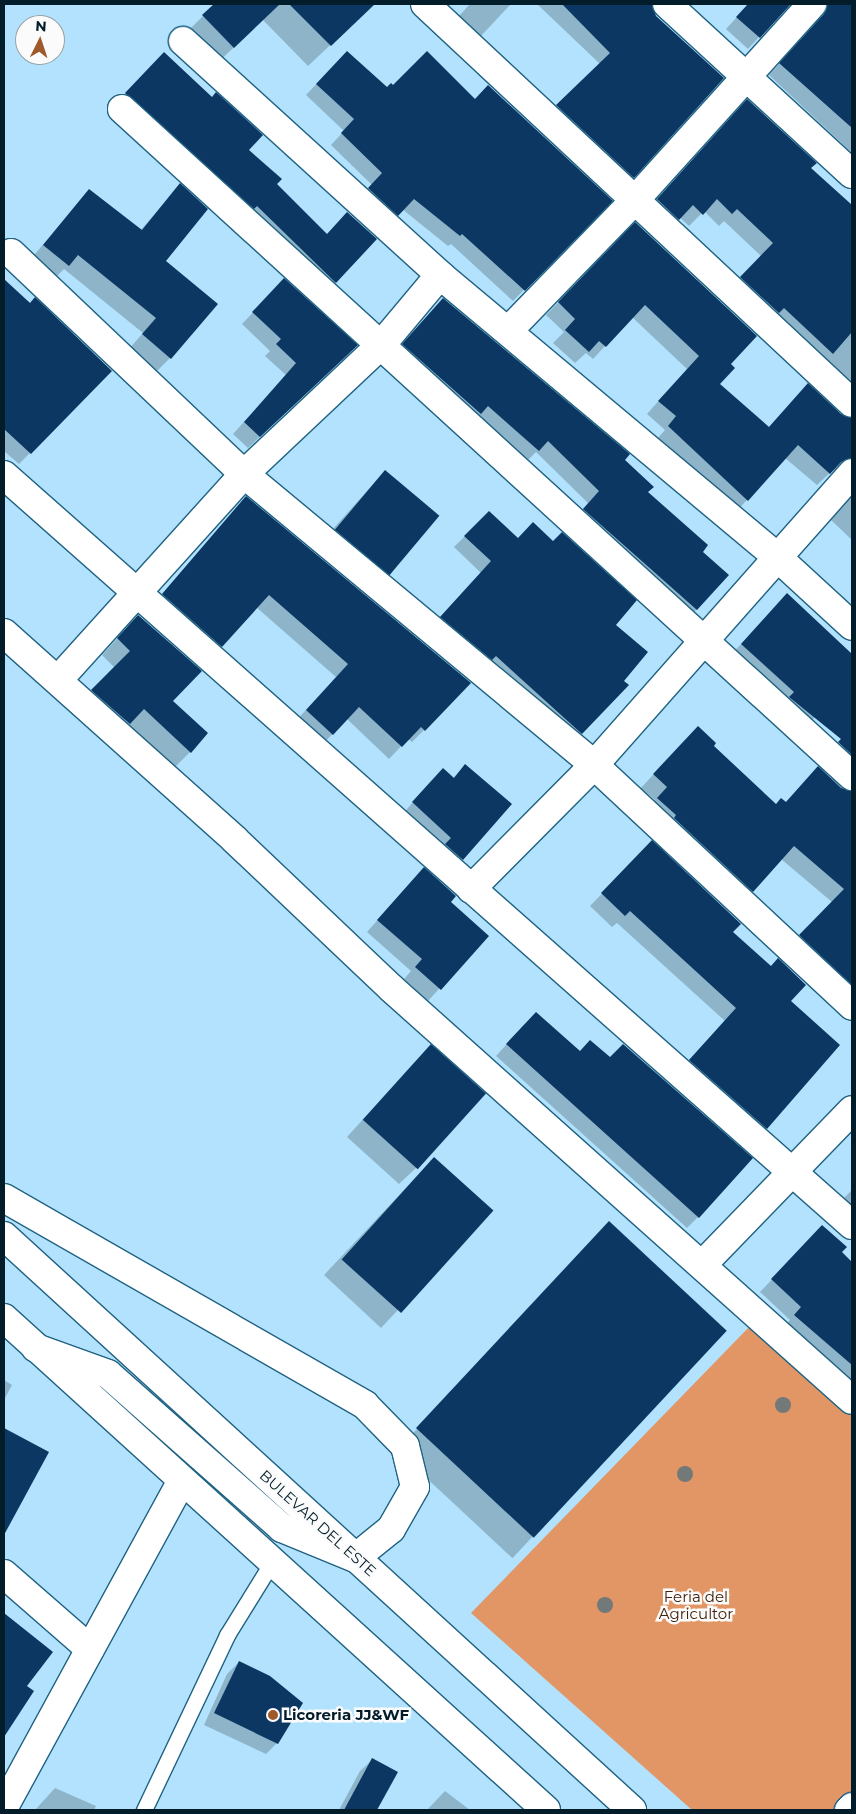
<!DOCTYPE html>
<style>
body{margin:0}
#map{position:relative;width:856px;height:1814px;overflow:hidden;background:#b2e2fd;font-family:Montserrat,sans-serif}
div>[style]{position:absolute}
.forest>*{inset:0;background:#e29665}
.shadow>*{inset:0;background:#0003;transform-origin:0 0}
.building>*{inset:0;background:#0c3763;transform-origin:0 0}
.roads{filter:drop-shadow(1px 0 #206382) drop-shadow(-1px 0 #206382) drop-shadow(0 1px #206382) drop-shadow(0 -1px #206382)}
.service>*{height:15px;margin:-7.5px;padding:0 7.5px;transform-origin:7.5px;border-radius:7.5px;background:#fff}
.minor>*{height:28px;margin:-14px;padding:0 14px;transform-origin:14px;border-radius:14px;background:#fff}
.trunk>*{height:28px;margin:-14px;padding:0 14px;transform-origin:14px;border-radius:14px;background:#fff}
.trees>*{width:16px;height:16px;margin:-8px;border-radius:50%;background:#737878}
.dots>*{width:14px;height:14px;translate:-50% -50%;box-sizing:border-box;border:2px solid #fbfbfb;border-radius:50%}
span{translate:-50% -50%;white-space:nowrap;text-align:center;line-height:1.15;-webkit-text-stroke:5px #fbfbfb;paint-order:stroke}
.street-label{font-size:15px;color:#021c29}
.park-label{font-size:15px;color:#3f210c}
.poi-label{font-size:15px;color:#021c29;font-weight:700}
.left{translate:0 -50%;text-align:left}
.frame{position:absolute;inset:0;border:5px solid #021c29;pointer-events:none}
.north{position:absolute;left:15px;top:15px;width:50px;height:50px;box-sizing:border-box;background:#fbfbfb;border:1px solid #97a2a7;border-radius:50%;rotate:4deg;font-size:14px;font-weight:700;line-height:20px;text-align:center;color:#021c29}
.north::after{content:'';display:block;margin:auto;width:18px;height:22px;background:#9e5a2b;clip-path:polygon(50% 0,100% 100%,50% 72%,0 100%)}
</style>
<div id="map">
<div class="forest">
<div style="clip-path:polygon(752px 1324px,852px 1416px,852px 1794px,837px 1810px,692px 1810px,471px 1613px)"></div>
</div>
<div class="shadow">
<div style="clip-path:polygon(215px 4px,374px 4px,308px 66px,263px 20px,212px 68px,182px 37px)"></div>
<div style="clip-path:polygon(470px 4px,511px 4px,481px 36px,459px 16px)"></div>
<div style="clip-path:polygon(537px 4px,651px 4px,655px 16px,633px 177px,623px 187px,547px 117px,600px 64px)"></div>
<div style="clip-path:polygon(749px 4px,790px 4px,748px 49px,726px 29px)"></div>
<div style="clip-path:polygon(812px 4px,852px 4px,852px 153px,769px 75px,813px 27px,816px 11px)"></div>
<div style="clip-path:polygon(336px 63px,387px 89px,393px 87px,475px 100px,611px 201px,513px 301px,451px 244px,448px 246px,402px 209px,386px 226px,358px 200px,372px 185px,331px 145px,344px 131px,306px 95px)"></div>
<div style="clip-path:polygon(151px 66px,247px 150px,275px 184px,326px 235px,375px 239px,322px 296px,113px 107px)"></div>
<div style="clip-path:polygon(735px 113px,810px 168px,852px 207px,852px 408px,729px 291px,761px 256px,724px 221px,719px 226px,704px 211px,689px 226px,679px 217px,665px 231px,645px 212px)"></div>
<div style="clip-path:polygon(180px 185px,165px 261px,170px 358px,156px 372px,129px 349px,143px 333px,64px 269px,54px 279px,30px 260px,89px 190px,140px 231px)"></div>
<div style="clip-path:polygon(635px 224px,729px 364px,718px 384px,768px 428px,808px 385px,841px 416px,852px 418px,852px 481px,850px 474px,833px 470px,817px 485px,785px 458px,735px 513px,657px 439px,665px 430px,647px 414px,687px 369px,632px 317px,593px 359px,586px 353px,575px 363px,553px 343px,564px 332px,546px 315px)"></div>
<div style="clip-path:polygon(284px 280px,345px 357px,248px 448px,233px 434px,286px 375px,265px 356px,270px 351px,242px 324px)"></div>
<div style="clip-path:polygon(4px 281px,111px 371px,19px 464px,4px 451px)"></div>
<div style="clip-path:polygon(443px 299px,623px 460px,646px 492px,701px 552px,697px 609px,685px 621px,572px 521px,588px 503px,536px 452px,526px 462px,392px 356px)"></div>
<div style="clip-path:polygon(385px 471px,386px 572px,375px 583px,323px 540px)"></div>
<div style="clip-path:polygon(852px 494px,852px 540px,831px 520px)"></div>
<div style="clip-path:polygon(246px 497px,424px 730px,412px 742px,408px 739px,389px 759px,347px 719px,320px 747px,294px 723px,336px 677px,256px 607px,209px 659px,151px 607px)"></div>
<div style="clip-path:polygon(489px 512px,517px 540px,553px 542px,614px 625px,622px 681px,627px 686px,570px 744px,430px 628px,481px 573px,454px 547px)"></div>
<div style="clip-path:polygon(787px 595px,852px 656px,852px 677px,801px 732px,727px 659px)"></div>
<div style="clip-path:polygon(138px 616px,190px 752px,174px 768px,127px 725px,113px 739px,77px 707px,114px 667px,102px 655px)"></div>
<div style="clip-path:polygon(685px 740px,712px 746px,776px 806px,785px 803px,818px 767px,848px 792px,852px 791px,852px 982px,838px 996px,788px 949px,832px 902px,781px 859px,739px 903px,645px 811px,655px 800px,641px 788px)"></div>
<div style="clip-path:polygon(465px 766px,510px 804px,450px 870px,402px 815px,431px 781px,453px 778px)"></div>
<div style="clip-path:polygon(652px 842px,790px 1001px,766px 1128px,754px 1141px,677px 1073px,725px 1021px,617px 923px,612px 927px,590px 906px)"></div>
<div style="clip-path:polygon(413px 880px,449px 902px,487px 936px,428px 1001px,404px 979px,411px 971px,367px 932px)"></div>
<div style="clip-path:polygon(525px 1024px,698px 1217px,687px 1228px,496px 1056px)"></div>
<div style="clip-path:polygon(414px 1063px,416px 1168px,399px 1184px,347px 1137px)"></div>
<div style="clip-path:polygon(418px 1175px,491px 1211px,381px 1328px,324px 1275px)"></div>
<div style="clip-path:polygon(852px 1190px,852px 1220px,837px 1205px)"></div>
<div style="left:609px;top:1223px;width:158px;height:311px;rotate:43deg"></div>
<div style="clip-path:polygon(810px 1239px,840px 1252px,852px 1263px,852px 1390px,782px 1328px,790px 1320px,760px 1292px)"></div>
<div style="clip-path:polygon(4px 1380px,12px 1385px,4px 1400px)"></div>
<div style="clip-path:polygon(4px 1429px,48px 1452px,4px 1527px)"></div>
<div style="clip-path:polygon(4px 1614px,51px 1652px,25px 1686px,32px 1691px,4px 1735px)"></div>
<div style="clip-path:polygon(239px 1662px,277px 1743px,266px 1754px,204px 1725px,227px 1674px)"></div>
<div style="clip-path:polygon(372px 1760px,396px 1772px,376px 1810px,339px 1810px,360px 1771px)"></div>
<div style="clip-path:polygon(55px 1788px,96px 1806px,94px 1810px,35px 1810px)"></div>
<div style="clip-path:polygon(445px 1791px,470px 1810px,427px 1810px)"></div>
</div>
<div class="building">
<div style="clip-path:polygon(214px 4px,280px 4px,234px 48px,202px 15px)"></div>
<div style="clip-path:polygon(289px 4px,375px 4px,331px 46px)"></div>
<div style="clip-path:polygon(562px 4px,652px 4px,656px 16px,724px 78px,634px 178px,556px 105px,610px 53px)"></div>
<div style="clip-path:polygon(748px 4px,791px 4px,760px 38px,736px 17px)"></div>
<div style="clip-path:polygon(827px 4px,852px 4px,852px 128px,779px 63px,824px 14px)"></div>
<div style="clip-path:polygon(347px 51px,387px 87px,391px 83px,393px 85px,427px 51px,475px 99px,488px 85px,613px 201px,525px 291px,462px 234px,460px 236px,414px 199px,398px 216px,368px 188px,382px 173px,341px 133px,354px 119px,316px 84px)"></div>
<div style="clip-path:polygon(164px 52px,212px 97px,216px 92px,263px 135px,249px 150px,282px 179px,277px 184px,327px 234px,347px 212px,377px 239px,336px 283px,257px 206px,254px 209px,125px 93px)"></div>
<div style="clip-path:polygon(747px 99px,817px 163px,811px 168px,852px 205px,852px 332px,833px 354px,784px 308px,779px 313px,740px 277px,773px 243px,737px 209px,732px 214px,717px 199px,703px 215px,693px 205px,679px 220px,657px 199px)"></div>
<div style="clip-path:polygon(180px 183px,208px 209px,166px 261px,218px 304px,171px 359px,142px 334px,156px 318px,78px 255px,69px 266px,43px 245px,89px 189px,142px 230px)"></div>
<div style="clip-path:polygon(635px 222px,757px 336px,731px 364px,735px 368px,720px 384px,769px 427px,808px 383px,841px 414px,852px 418px,852px 458px,841px 462px,830px 474px,798px 445px,748px 501px,668px 426px,676px 416px,658px 401px,699px 356px,645px 305px,606px 347px,599px 341px,589px 352px,565px 330px,575px 319px,558px 302px)"></div>
<div style="clip-path:polygon(284px 278px,358px 345px,260px 437px,244px 422px,296px 363px,276px 344px,281px 339px,252px 312px)"></div>
<div style="clip-path:polygon(4px 279px,30px 303px,35px 297px,112px 371px,31px 454px,4px 429px)"></div>
<div style="clip-path:polygon(443px 298px,630px 454px,625px 460px,654px 487px,648px 492px,708px 545px,703px 552px,729px 575px,697px 610px,583px 509px,599px 491px,548px 441px,539px 451px,488px 406px,481px 414px,402px 344px)"></div>
<div style="left:385px;top:470px;width:71px;height:78px;rotate:40deg"></div>
<div style="clip-path:polygon(246px 496px,471px 683px,425px 731px,421px 727px,402px 747px,359px 707px,333px 735px,306px 710px,348px 664px,269px 595px,222px 647px,162px 594px)"></div>
<div style="clip-path:polygon(489px 511px,518px 538px,533px 522px,553px 541px,562px 532px,637px 600px,616px 625px,648px 652px,624px 681px,629px 685px,582px 734px,496px 656px,492px 660px,440px 617px,491px 561px,464px 536px)"></div>
<div style="clip-path:polygon(787px 593px,852px 654px,852px 755px,838px 742px,841px 739px,789px 697px,794px 692px,741px 644px)"></div>
<div style="clip-path:polygon(138px 615px,202px 671px,173px 701px,208px 733px,191px 753px,144px 709px,130px 724px,91px 690px,130px 651px,117px 638px)"></div>
<div style="clip-path:polygon(698px 726px,716px 743px,714px 746px,776px 804px,781px 798px,786px 802px,818px 766px,841px 788px,852px 791px,852px 985px,799px 935px,844px 889px,794px 846px,753px 892px,674px 818px,676px 815px,657px 798px,667px 787px,653px 774px)"></div>
<div style="clip-path:polygon(465px 764px,512px 804px,463px 860px,445px 844px,451px 838px,412px 802px,443px 768px,454px 778px)"></div>
<div style="clip-path:polygon(652px 840px,741px 924px,733px 932px,771px 966px,778px 958px,806px 985px,791px 1001px,840px 1045px,767px 1129px,689px 1060px,736px 1008px,630px 911px,625px 916px,601px 893px)"></div>
<div style="clip-path:polygon(424px 867px,456px 896px,451px 902px,489px 936px,441px 990px,415px 967px,422px 959px,377px 920px)"></div>
<div style="clip-path:polygon(536px 1012px,580px 1051px,590px 1040px,610px 1057px,623px 1044px,753px 1158px,699px 1218px,506px 1044px)"></div>
<div style="left:431px;top:1044px;width:74px;height:102px;rotate:42deg"></div>
<div style="left:434px;top:1157px;width:80px;height:138px;rotate:42deg"></div>
<div style="left:609px;top:1221px;width:161px;height:283px;rotate:43deg"></div>
<div style="clip-path:polygon(822px 1225px,847px 1247px,842px 1252px,852px 1262px,852px 1365px,794px 1315px,801px 1307px,771px 1279px)"></div>
<div style="clip-path:polygon(4px 1428px,49px 1452px,4px 1535px)"></div>
<div style="clip-path:polygon(4px 1613px,53px 1652px,27px 1686px,34px 1691px,4px 1737px)"></div>
<div style="clip-path:polygon(239px 1661px,270px 1676px,303px 1703px,278px 1744px,214px 1713px)"></div>
<div style="clip-path:polygon(372px 1758px,398px 1772px,377px 1810px,344px 1810px)"></div>
</div>
<div class="roads">
<div class="service">
<div style="left:144px;top:1810px;width:194px;rotate:-64.6deg"></div>
<div style="left:227px;top:1635px;width:86px;rotate:-58.3deg"></div>
</div>
<div class="minor">
<div style="left:425px;top:4px;width:584px;rotate:43.06deg"></div>
<div style="left:667px;top:4px;width:251px;rotate:42.6deg"></div>
<div style="left:183px;top:41px;width:348px;rotate:42.3deg"></div>
<div style="left:440px;top:275px;width:438px;rotate:39.9deg"></div>
<div style="left:776px;top:556px;width:103px;rotate:42.6deg"></div>
<div style="left:122px;top:109px;width:989px;rotate:42.42deg"></div>
<div style="left:11px;top:253px;width:321px;rotate:43.5deg"></div>
<div style="left:244px;top:474px;width:455px;rotate:39.7deg"></div>
<div style="left:594px;top:765px;width:353px;rotate:43deg"></div>
<div style="left:509px;top:330px;width:180px;rotate:-45.9deg"></div>
<div style="left:634px;top:201px;width:266px;rotate:-47.9deg"></div>
<div style="left:4px;top:475px;width:1132px;rotate:41.49deg"></div>
<div style="left:4px;top:633px;width:309px;rotate:41.8deg"></div>
<div style="left:234px;top:839px;width:216px;rotate:43.5deg"></div>
<div style="left:391px;top:988px;width:618px;rotate:41.79deg"></div>
<div style="left:58px;top:680px;width:278px;rotate:-47.9deg"></div>
<div style="left:244px;top:474px;width:190px;rotate:-43.3deg"></div>
<div style="left:382px;top:344px;width:90px;rotate:-50deg"></div>
<div style="left:471px;top:889px;width:175px;rotate:-45.2deg"></div>
<div style="left:594px;top:765px;width:390px;rotate:-48.5deg"></div>
<div style="left:703px;top:1264px;width:214px;rotate:-45.9deg"></div>
<div style="left:4px;top:1574px;width:114px;rotate:41.1deg"></div>
<div style="left:4px;top:1807px;width:371px;rotate:-61.4deg"></div>
<div style="left:849px;top:1810px;width:4px;rotate:-45deg"></div>
</div>
<div class="trunk">
<div style="left:4px;top:1198px;width:416px;rotate:29.8deg"></div>
<div style="left:365px;top:1405px;width:57px;rotate:45.7deg"></div>
<div style="left:405px;top:1446px;width:42px;rotate:76.3deg"></div>
<div style="left:415px;top:1487px;width:48px;rotate:119.7deg"></div>
<div style="left:391px;top:1529px;width:46px;rotate:141.1deg"></div>
<div style="left:355px;top:1558px;width:79px;rotate:-157.7deg"></div>
<div style="left:282px;top:1528px;width:232px;rotate:-138.5deg"></div>
<div style="left:108px;top:1374px;width:77px;rotate:-160.1deg"></div>
<div style="left:4px;top:1236px;width:851px;rotate:42.43deg"></div>
<div style="left:4px;top:1318px;width:732px;rotate:42.23deg"></div>
</div>
</div>
<div class="trees">
<div style="left:783px;top:1405px"></div>
<div style="left:685px;top:1474px"></div>
<div style="left:605px;top:1605px"></div>
</div>
<div class="dots">
<div style="left:273px;top:1715px;background:#9e5a2b"></div>
</div>
<div class="street-label">
<span style="left:318px;top:1523px;rotate:42deg">BULEVAR DEL ESTE</span>
</div>
<div class="park-label">
<span style="left:696px;top:1605px">Feria del<br>Agricultor</span>
</div>
<div class="poi-label">
<span class="left" style="left:283px;top:1715px">Licoreria JJ&amp;WF</span>
</div>
<div class="frame"></div>
<div class="north">N</div>
</div>
